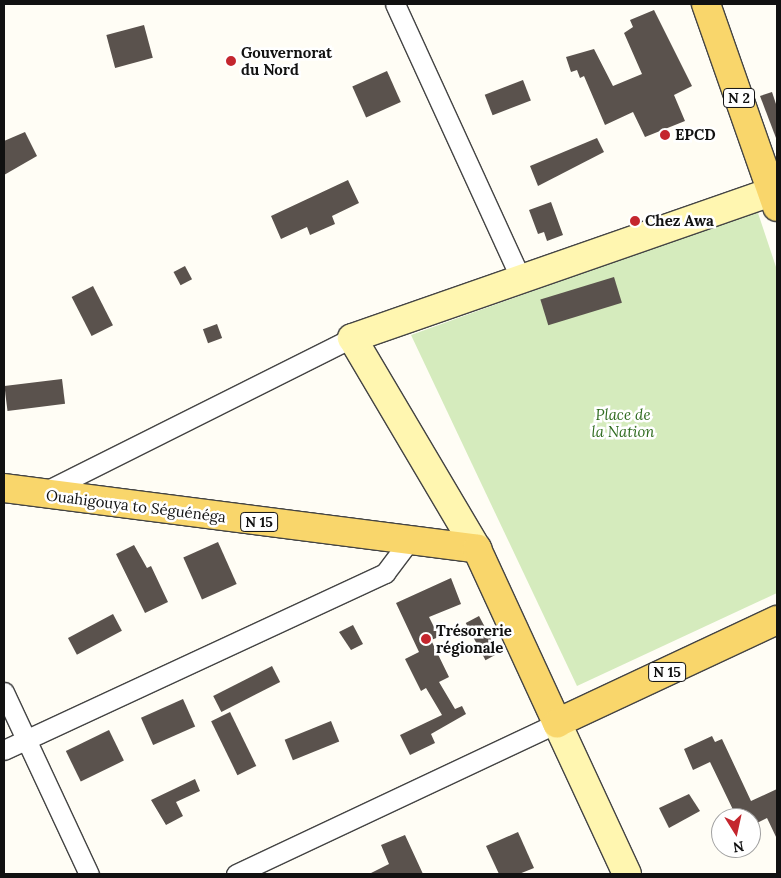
<!DOCTYPE html>
<meta charset="utf-8">
<style>
body{margin:0}
#map{position:relative;width:781px;height:878px;overflow:hidden;background:#fffdf5;font-family:Lora,serif}
div>[style]{position:absolute}
.green>*{inset:0;background:#d5ebbd}
.building>*{inset:0;background:#5a524d;transform-origin:0 0}
.roads{filter:drop-shadow(1px 0 #444) drop-shadow(-1px 0 #444) drop-shadow(0 1px #444) drop-shadow(0 -1px #444)}
.minor>*{height:19px;margin:-9.5px;padding:0 9.5px;transform-origin:9.5px;border-radius:9.5px;background:#fff}
.secondary>*{height:28px;margin:-14px;padding:0 14px;transform-origin:14px;border-radius:14px;background:#fff6b0}
.primary>*{height:28px;margin:-14px;padding:0 14px;transform-origin:14px;border-radius:14px;background:#f9d66b}
.dots>*{width:14px;height:14px;translate:-50% -50%;box-sizing:border-box;border:2px solid #fff;border-radius:50%}
span{translate:-50% -50%;white-space:nowrap;text-align:center;line-height:1.15;-webkit-text-stroke:5px #fff;paint-order:stroke}
.shield-label span{padding:1px 4px;background:#fff;border:1px solid;border-radius:4px;-webkit-text-stroke-width:0}
.shield-label{font-size:14px;color:#111;font-weight:700}
.poi-label{font-size:15px;color:#111;font-weight:700}
.left{translate:0 -50%;text-align:left}
.park-label{font-size:15px;color:#2f6b1f;font-style:italic}
.street-label{font-size:15px;color:#111}
.frame{position:absolute;inset:0;border:5px solid #111;pointer-events:none}
.north{position:absolute;left:711px;top:808px;width:50px;height:50px;box-sizing:border-box;background:#fff;border:1px solid #a0a0a0;border-radius:50%;rotate:170deg;font-size:14px;font-weight:700;line-height:20px;text-align:center;color:#111}
.north::after{content:'';display:block;margin:auto;width:18px;height:22px;background:#c4262e;clip-path:polygon(50% 0,100% 100%,50% 72%,0 100%)}
</style>
<div id="map">
<div class="green">
<div style="clip-path:polygon(757px 210px,777px 270px,777px 593px,577px 686px,411px 335px)"></div>
</div>
<div class="building">
<div style="clip-path:polygon(654px 10px,692px 86px,674px 95px,685px 121px,645px 137px,633px 112px,605px 125px,584px 76px,580px 78px,577px 70px,571px 72px,566px 57px,594px 49px,613px 86px,642px 74px,624px 33px,633px 27px,630px 20px)"></div>
<div style="left:144px;top:25px;width:34px;height:39px;rotate:75deg"></div>
<div style="left:387px;top:71px;width:34px;height:38px;rotate:66deg"></div>
<div style="left:523px;top:80px;width:22px;height:41px;rotate:69deg"></div>
<div style="clip-path:polygon(772px 92px,777px 107px,776px 138px,760px 96px)"></div>
<div style="clip-path:polygon(25px 132px,37px 156px,4px 175px,4px 141px)"></div>
<div style="clip-path:polygon(597px 138px,604px 152px,538px 186px,530px 166px)"></div>
<div style="clip-path:polygon(348px 180px,359px 203px,332px 216px,335px 224px,310px 235px,307px 227px,281px 239px,271px 216px)"></div>
<div style="clip-path:polygon(551px 202px,563px 235px,547px 241px,544px 232px,538px 234px,529px 210px)"></div>
<div style="left:185px;top:266px;width:15px;height:13px;rotate:62deg"></div>
<div style="left:614px;top:277px;width:27px;height:77px;rotate:73deg"></div>
<div style="left:93px;top:286px;width:44px;height:24px;rotate:63deg"></div>
<div style="left:217px;top:324px;width:15px;height:15px;rotate:70deg"></div>
<div style="left:62px;top:379px;width:25px;height:58px;rotate:83deg"></div>
<div style="left:218px;top:542px;width:46px;height:38px;rotate:66deg"></div>
<div style="clip-path:polygon(134px 545px,147px 568px,151px 566px,168px 602px,145px 613px,116px 554px)"></div>
<div style="clip-path:polygon(451px 578px,461px 604px,429px 617px,439px 637px,431px 640px,449px 677px,439px 682px,455px 709px,462px 706px,466px 714px,431px 734px,435px 743px,410px 755px,400px 735px,442px 715px,426px 688px,421px 691px,405px 659px,419px 652px,396px 603px)"></div>
<div style="left:113px;top:614px;width:19px;height:51px;rotate:62deg"></div>
<div style="left:479px;top:616px;width:42px;height:15px;rotate:62deg"></div>
<div style="clip-path:polygon(353px 625px,363px 644px,351px 650px,339px 632px)"></div>
<div style="left:272px;top:666px;width:18px;height:66px;rotate:63deg"></div>
<div style="left:183px;top:699px;width:30px;height:46px;rotate:66deg"></div>
<div style="left:230px;top:712px;width:60px;height:21px;rotate:64deg"></div>
<div style="left:331px;top:721px;width:22px;height:50px;rotate:68deg"></div>
<div style="left:109px;top:730px;width:34px;height:48px;rotate:64deg"></div>
<div style="clip-path:polygon(712px 736px,715px 742px,722px 739px,751px 801px,777px 789px,777px 839px,767px 818px,751px 826px,751px 818px,737px 818px,710px 762px,693px 770px,684px 749px)"></div>
<div style="clip-path:polygon(195px 779px,200px 791px,176px 802px,183px 816px,166px 825px,151px 800px)"></div>
<div style="clip-path:polygon(689px 794px,700px 811px,669px 828px,659px 808px)"></div>
<div style="clip-path:polygon(518px 832px,534px 868px,519px 874px,499px 874px,486px 846px)"></div>
<div style="clip-path:polygon(405px 835px,423px 874px,369px 874px,389px 864px,381px 845px)"></div>
</div>
<div class="roads">
<div class="minor">
<div style="left:395px;top:4px;width:302px;rotate:65.4deg"></div>
<div style="left:42px;top:493px;width:347px;rotate:-26.6deg"></div>
<div style="left:4px;top:692px;width:201px;rotate:65deg"></div>
<div style="left:4px;top:750px;width:420px;rotate:-24.9deg"></div>
<div style="left:385px;top:573px;width:40px;rotate:-53deg"></div>
<div style="left:236px;top:874px;width:355px;rotate:-25.2deg"></div>
</div>
<div class="secondary">
<div style="left:477px;top:549px;width:245px;rotate:-120.6deg"></div>
<div style="left:352px;top:338px;width:445px;rotate:-19.2deg"></div>
<div style="left:557px;top:723px;width:166px;rotate:65.1deg"></div>
</div>
<div class="primary">
<div style="left:706px;top:4px;width:215px;rotate:70.7deg"></div>
<div style="left:4px;top:488px;width:477px;rotate:7.3deg"></div>
<div style="left:477px;top:549px;width:192px;rotate:65.3deg"></div>
<div style="left:557px;top:723px;width:243px;rotate:-25.1deg"></div>
</div>
</div>
<div class="dots">
<div style="left:231px;top:61px;background:#c4262e"></div>
<div style="left:665px;top:135px;background:#c4262e"></div>
<div style="left:635px;top:221px;background:#c4262e"></div>
<div style="left:426px;top:639px;background:#c4262e"></div>
</div>
<div class="shield-label">
<span style="left:739px;top:98px">N 2</span>
<span style="left:259px;top:522px">N 15</span>
<span style="left:667px;top:672px">N 15</span>
</div>
<div class="poi-label">
<span class="left" style="left:241px;top:61px">Gouvernorat<br>du Nord</span>
<span class="left" style="left:675px;top:135px">EPCD</span>
<span class="left" style="left:645px;top:221px">Chez Awa</span>
<span class="left" style="left:436px;top:639px">Trésorerie<br>régionale</span>
</div>
<div class="park-label">
<span style="left:623px;top:423px">Place de<br>la Nation</span>
</div>
<div class="street-label">
<span style="left:136px;top:506px;rotate:7deg">Ouahigouya to Séguénéga</span>
</div>
<div class="frame"></div>
<div class="north">N</div>
</div>
